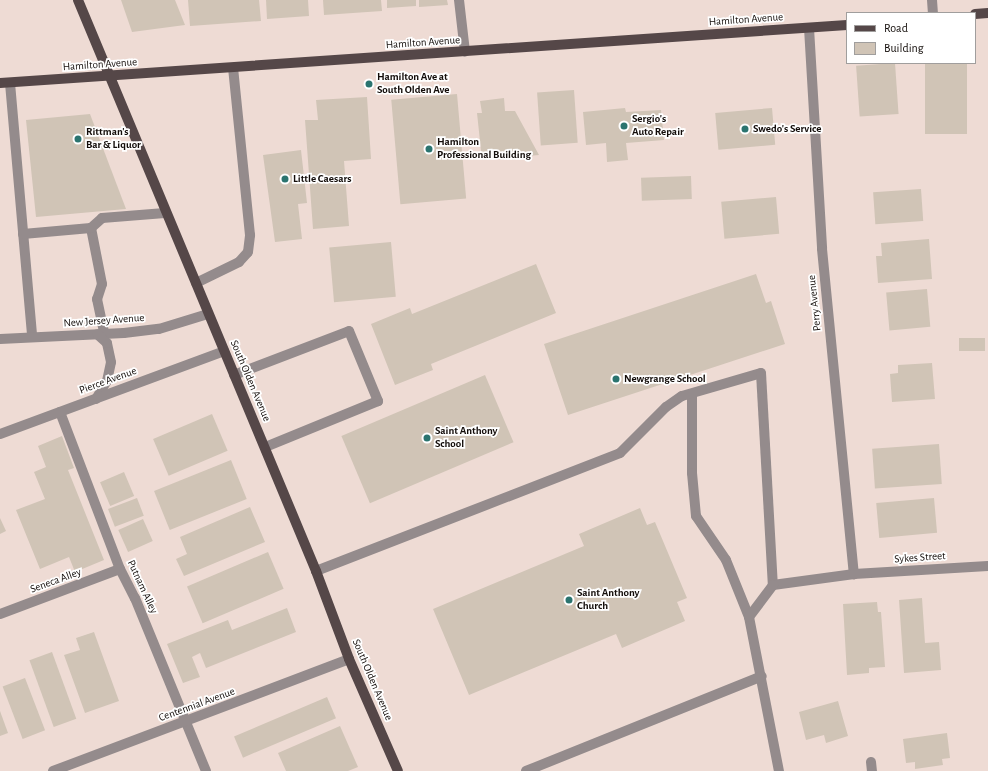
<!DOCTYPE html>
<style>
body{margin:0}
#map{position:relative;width:988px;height:771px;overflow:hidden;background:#eedbd4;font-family:"Alegreya Sans",sans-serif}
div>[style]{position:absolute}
.building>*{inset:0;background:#d0c4b6;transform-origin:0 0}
.minor>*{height:10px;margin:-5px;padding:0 5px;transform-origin:5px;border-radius:5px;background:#948b8c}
.major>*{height:10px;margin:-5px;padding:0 5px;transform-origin:5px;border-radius:5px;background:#554748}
.dots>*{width:11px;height:11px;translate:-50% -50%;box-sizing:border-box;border:2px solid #fff;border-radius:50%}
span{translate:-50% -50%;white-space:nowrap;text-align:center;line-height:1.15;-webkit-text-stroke:3.5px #fff;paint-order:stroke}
.street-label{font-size:11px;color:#120c09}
.poi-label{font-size:11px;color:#120c09;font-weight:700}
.left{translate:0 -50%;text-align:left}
.legend{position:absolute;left:846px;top:12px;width:130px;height:52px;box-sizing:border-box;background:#fff;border:1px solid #a09e9d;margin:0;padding:5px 7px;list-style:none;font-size:12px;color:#120c09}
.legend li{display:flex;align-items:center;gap:8px;height:20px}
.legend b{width:20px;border:1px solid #a09e9d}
</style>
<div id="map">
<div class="building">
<div style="clip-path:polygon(121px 0,175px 0,185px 25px,132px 32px)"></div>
<div style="clip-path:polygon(188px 0,259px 0,261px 21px,190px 26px)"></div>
<div style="clip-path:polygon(266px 0,308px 0,309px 16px,267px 19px)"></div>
<div style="clip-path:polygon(323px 0,381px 0,382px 11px,324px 15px)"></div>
<div style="clip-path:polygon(387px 0,416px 0,416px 6px,387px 8px)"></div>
<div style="clip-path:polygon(419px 0,447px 0,448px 5px,419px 7px)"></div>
<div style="left:895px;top:63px;width:51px;height:39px;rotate:86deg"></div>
<div style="left:925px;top:63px;width:42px;height:71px"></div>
<div style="left:574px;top:90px;width:53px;height:37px;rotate:86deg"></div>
<div style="left:457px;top:94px;width:105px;height:66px;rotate:85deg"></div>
<div style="clip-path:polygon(367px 97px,371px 159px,344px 161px,349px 226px,313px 229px,305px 120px,318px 120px,316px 100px)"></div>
<div style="clip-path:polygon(504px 98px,505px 111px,515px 111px,539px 155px,482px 160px,477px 113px,482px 113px,480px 101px)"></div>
<div style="clip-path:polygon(625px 108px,626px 112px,661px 110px,664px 140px,626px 143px,628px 160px,607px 162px,606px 143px,586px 145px,583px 112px)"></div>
<div style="left:772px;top:108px;width:37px;height:57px;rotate:85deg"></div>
<div style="clip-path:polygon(90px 114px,126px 209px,36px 217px,26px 120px)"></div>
<div style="clip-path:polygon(301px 150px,307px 203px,298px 204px,302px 239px,275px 242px,263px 155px)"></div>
<div style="left:691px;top:176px;width:23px;height:50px;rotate:88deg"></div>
<div style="left:921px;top:189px;width:32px;height:48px;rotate:86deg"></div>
<div style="left:776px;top:197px;width:37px;height:55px;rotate:85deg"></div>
<div style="clip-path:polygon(929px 239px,932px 279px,878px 283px,876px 256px,882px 256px,881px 243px)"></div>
<div style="left:391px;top:242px;width:55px;height:62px;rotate:85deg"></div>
<div style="clip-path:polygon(536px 264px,556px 313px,431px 364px,433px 370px,395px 385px,371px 324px,410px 308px,412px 314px)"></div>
<div style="clip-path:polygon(756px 274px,766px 303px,771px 301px,785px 344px,568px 415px,544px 344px)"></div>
<div style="left:927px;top:289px;width:38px;height:41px;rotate:85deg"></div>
<div style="left:985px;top:338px;width:13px;height:26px;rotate:90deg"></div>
<div style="clip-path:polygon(932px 363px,935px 399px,892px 402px,890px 374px,898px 373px,898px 365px)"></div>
<div style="left:485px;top:375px;width:73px;height:156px;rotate:67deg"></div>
<div style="left:212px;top:414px;width:40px;height:64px;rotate:67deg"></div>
<div style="clip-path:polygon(62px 436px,74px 468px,68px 470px,104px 560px,75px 572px,69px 557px,40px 569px,16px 510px,45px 499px,34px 472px,46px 467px,38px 446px)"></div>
<div style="left:939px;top:444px;width:40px;height:67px;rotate:86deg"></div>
<div style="left:231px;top:460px;width:42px;height:83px;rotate:68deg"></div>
<div style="left:124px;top:472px;width:26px;height:26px;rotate:67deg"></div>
<div style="left:137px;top:498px;width:19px;height:31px;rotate:69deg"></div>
<div style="left:934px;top:498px;width:35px;height:58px;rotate:85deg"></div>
<div style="clip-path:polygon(250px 507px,265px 542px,184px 576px,176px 559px,187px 554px,180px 537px)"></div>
<div style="clip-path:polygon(640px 508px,647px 525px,655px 522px,687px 598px,677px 602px,685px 621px,622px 648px,616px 634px,469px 695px,433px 609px,584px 546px,579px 534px)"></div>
<div style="clip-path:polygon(0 518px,6px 531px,0 534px)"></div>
<div style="left:143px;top:519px;width:24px;height:27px;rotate:66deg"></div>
<div style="left:268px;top:552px;width:40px;height:88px;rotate:67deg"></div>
<div style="clip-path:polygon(922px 598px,925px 643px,939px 642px,941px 670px,904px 673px,899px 600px)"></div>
<div style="clip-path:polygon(877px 602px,878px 612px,881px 612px,885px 667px,869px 668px,869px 673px,847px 675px,843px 604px)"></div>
<div style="clip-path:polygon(287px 608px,296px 632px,206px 668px,200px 653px,192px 657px,200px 677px,183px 683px,167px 644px,228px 620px,232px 630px)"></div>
<div style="clip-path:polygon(94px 632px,119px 701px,85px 713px,64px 655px,80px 650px,76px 638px)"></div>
<div style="left:52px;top:652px;width:71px;height:24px;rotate:70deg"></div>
<div style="left:25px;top:678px;width:56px;height:24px;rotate:69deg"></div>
<div style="left:327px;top:697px;width:23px;height:101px;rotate:67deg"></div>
<div style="clip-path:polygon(838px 701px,848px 736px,826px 743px,824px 735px,806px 740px,799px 712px)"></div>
<div style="clip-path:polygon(0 711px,8px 733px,0 736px)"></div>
<div style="clip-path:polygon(340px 726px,358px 767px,348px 771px,286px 771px,278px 753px)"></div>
<div style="clip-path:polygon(947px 733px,950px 758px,942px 759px,943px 765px,915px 769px,915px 762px,906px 763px,903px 739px)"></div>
</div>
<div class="minor">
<div style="left:459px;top:0;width:52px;rotate:83.4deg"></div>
<div style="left:932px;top:0;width:13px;rotate:86deg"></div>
<div style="left:809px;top:28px;width:221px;rotate:86.6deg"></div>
<div style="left:822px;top:249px;width:327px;rotate:84.4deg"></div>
<div style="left:10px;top:83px;width:255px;rotate:85deg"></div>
<div style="left:91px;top:228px;width:57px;rotate:78.9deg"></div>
<div style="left:102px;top:284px;width:16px;rotate:108deg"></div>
<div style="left:97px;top:299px;width:35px;rotate:78deg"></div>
<div style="left:23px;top:234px;width:68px;rotate:-5deg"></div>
<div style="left:91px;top:228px;width:15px;rotate:-42deg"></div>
<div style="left:102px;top:218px;width:63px;rotate:-4.5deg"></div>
<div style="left:196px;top:283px;width:48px;rotate:-26deg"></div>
<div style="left:239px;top:262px;width:13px;rotate:-48deg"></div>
<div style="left:248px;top:252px;width:17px;rotate:-83deg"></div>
<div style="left:250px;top:235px;width:168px;rotate:-95.8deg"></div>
<div style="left:0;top:339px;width:124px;rotate:-2.8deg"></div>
<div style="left:124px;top:333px;width:35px;rotate:-7deg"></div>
<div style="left:159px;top:329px;width:51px;rotate:-17deg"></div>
<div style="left:234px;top:375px;width:123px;rotate:-20.9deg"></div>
<div style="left:349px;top:331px;width:76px;rotate:67.5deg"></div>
<div style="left:378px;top:401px;width:122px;rotate:157.8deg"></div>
<div style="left:692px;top:394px;width:79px;rotate:90deg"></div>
<div style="left:692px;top:473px;width:43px;rotate:84.7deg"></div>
<div style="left:696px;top:516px;width:53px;rotate:55.7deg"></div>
<div style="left:726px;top:560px;width:61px;rotate:68deg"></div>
<div style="left:749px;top:617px;width:157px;rotate:79deg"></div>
<div style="left:96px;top:399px;width:21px;rotate:-59deg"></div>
<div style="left:107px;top:381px;width:19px;rotate:-78deg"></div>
<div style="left:111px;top:362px;width:19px;rotate:-102deg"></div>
<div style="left:107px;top:343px;width:13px;rotate:-138deg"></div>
<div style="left:60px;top:412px;width:168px;rotate:69.1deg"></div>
<div style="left:120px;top:569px;width:33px;rotate:63deg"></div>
<div style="left:135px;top:598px;width:187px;rotate:67.7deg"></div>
<div style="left:0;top:434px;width:239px;rotate:-20.3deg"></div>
<div style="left:316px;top:571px;width:326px;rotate:-21.2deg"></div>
<div style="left:620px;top:453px;width:65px;rotate:-45deg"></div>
<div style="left:666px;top:407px;width:19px;rotate:-35deg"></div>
<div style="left:682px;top:396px;width:82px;rotate:-16.2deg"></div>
<div style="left:761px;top:373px;width:212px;rotate:86.8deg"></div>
<div style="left:773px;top:585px;width:82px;rotate:-7.7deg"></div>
<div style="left:854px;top:574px;width:134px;rotate:-3.4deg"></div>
<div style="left:0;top:614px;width:128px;rotate:-20.6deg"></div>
<div style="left:749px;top:617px;width:40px;rotate:-53deg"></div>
<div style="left:871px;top:762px;width:9px;rotate:84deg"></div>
<div style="left:53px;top:771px;width:316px;rotate:-20.7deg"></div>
<div style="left:526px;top:771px;width:254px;rotate:-21.9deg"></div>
</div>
<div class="major">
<div style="left:78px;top:0;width:619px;rotate:67.37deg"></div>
<div style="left:316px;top:571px;width:94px;rotate:69.4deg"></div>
<div style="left:349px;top:659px;width:122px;rotate:66.4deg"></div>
<div style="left:975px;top:14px;width:13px;rotate:-4deg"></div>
<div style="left:0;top:83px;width:849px;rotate:-3.92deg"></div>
</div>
<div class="dots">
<div style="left:369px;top:84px;background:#2b746f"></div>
<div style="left:624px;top:126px;background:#2b746f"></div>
<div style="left:745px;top:129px;background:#2b746f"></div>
<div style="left:78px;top:139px;background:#2b746f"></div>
<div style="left:429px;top:149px;background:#2b746f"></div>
<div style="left:285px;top:179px;background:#2b746f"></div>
<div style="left:616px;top:379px;background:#2b746f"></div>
<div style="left:427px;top:438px;background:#2b746f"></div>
<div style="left:569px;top:600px;background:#2b746f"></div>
</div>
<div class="street-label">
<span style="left:746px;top:20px;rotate:-4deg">Hamilton Avenue</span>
<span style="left:423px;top:43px;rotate:-4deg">Hamilton Avenue</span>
<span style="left:100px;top:65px;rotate:-4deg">Hamilton Avenue</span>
<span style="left:815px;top:303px;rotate:-96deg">Perry Avenue</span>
<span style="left:104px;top:321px;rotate:-4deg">New Jersey Avenue</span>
<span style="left:108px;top:381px;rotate:-20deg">Pierce Avenue</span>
<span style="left:250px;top:381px;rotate:67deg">South Olden Avenue</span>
<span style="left:920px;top:558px;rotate:-4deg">Sykes Street</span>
<span style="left:56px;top:581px;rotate:-20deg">Seneca Alley</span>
<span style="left:142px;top:587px;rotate:65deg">Putnam Alley</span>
<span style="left:372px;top:680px;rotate:67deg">South Olden Avenue</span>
<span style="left:197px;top:705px;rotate:-20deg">Centennial Avenue</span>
</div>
<div class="poi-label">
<span class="left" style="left:377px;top:84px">Hamilton Ave at<br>South Olden Ave</span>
<span class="left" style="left:632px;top:126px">Sergio's<br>Auto Repair</span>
<span class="left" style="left:753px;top:129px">Swedo's Service</span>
<span class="left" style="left:86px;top:139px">Rittman's<br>Bar &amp; Liquor</span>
<span class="left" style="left:437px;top:149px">Hamilton<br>Professional Building</span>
<span class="left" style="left:293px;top:179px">Little Caesars</span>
<span class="left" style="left:624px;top:379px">Newgrange School</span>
<span class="left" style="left:435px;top:438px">Saint Anthony<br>School</span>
<span class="left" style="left:577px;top:600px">Saint Anthony<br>Church</span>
</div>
<ul class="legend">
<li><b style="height:5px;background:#554748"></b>Road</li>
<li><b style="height:11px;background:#d0c4b6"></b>Building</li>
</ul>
</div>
